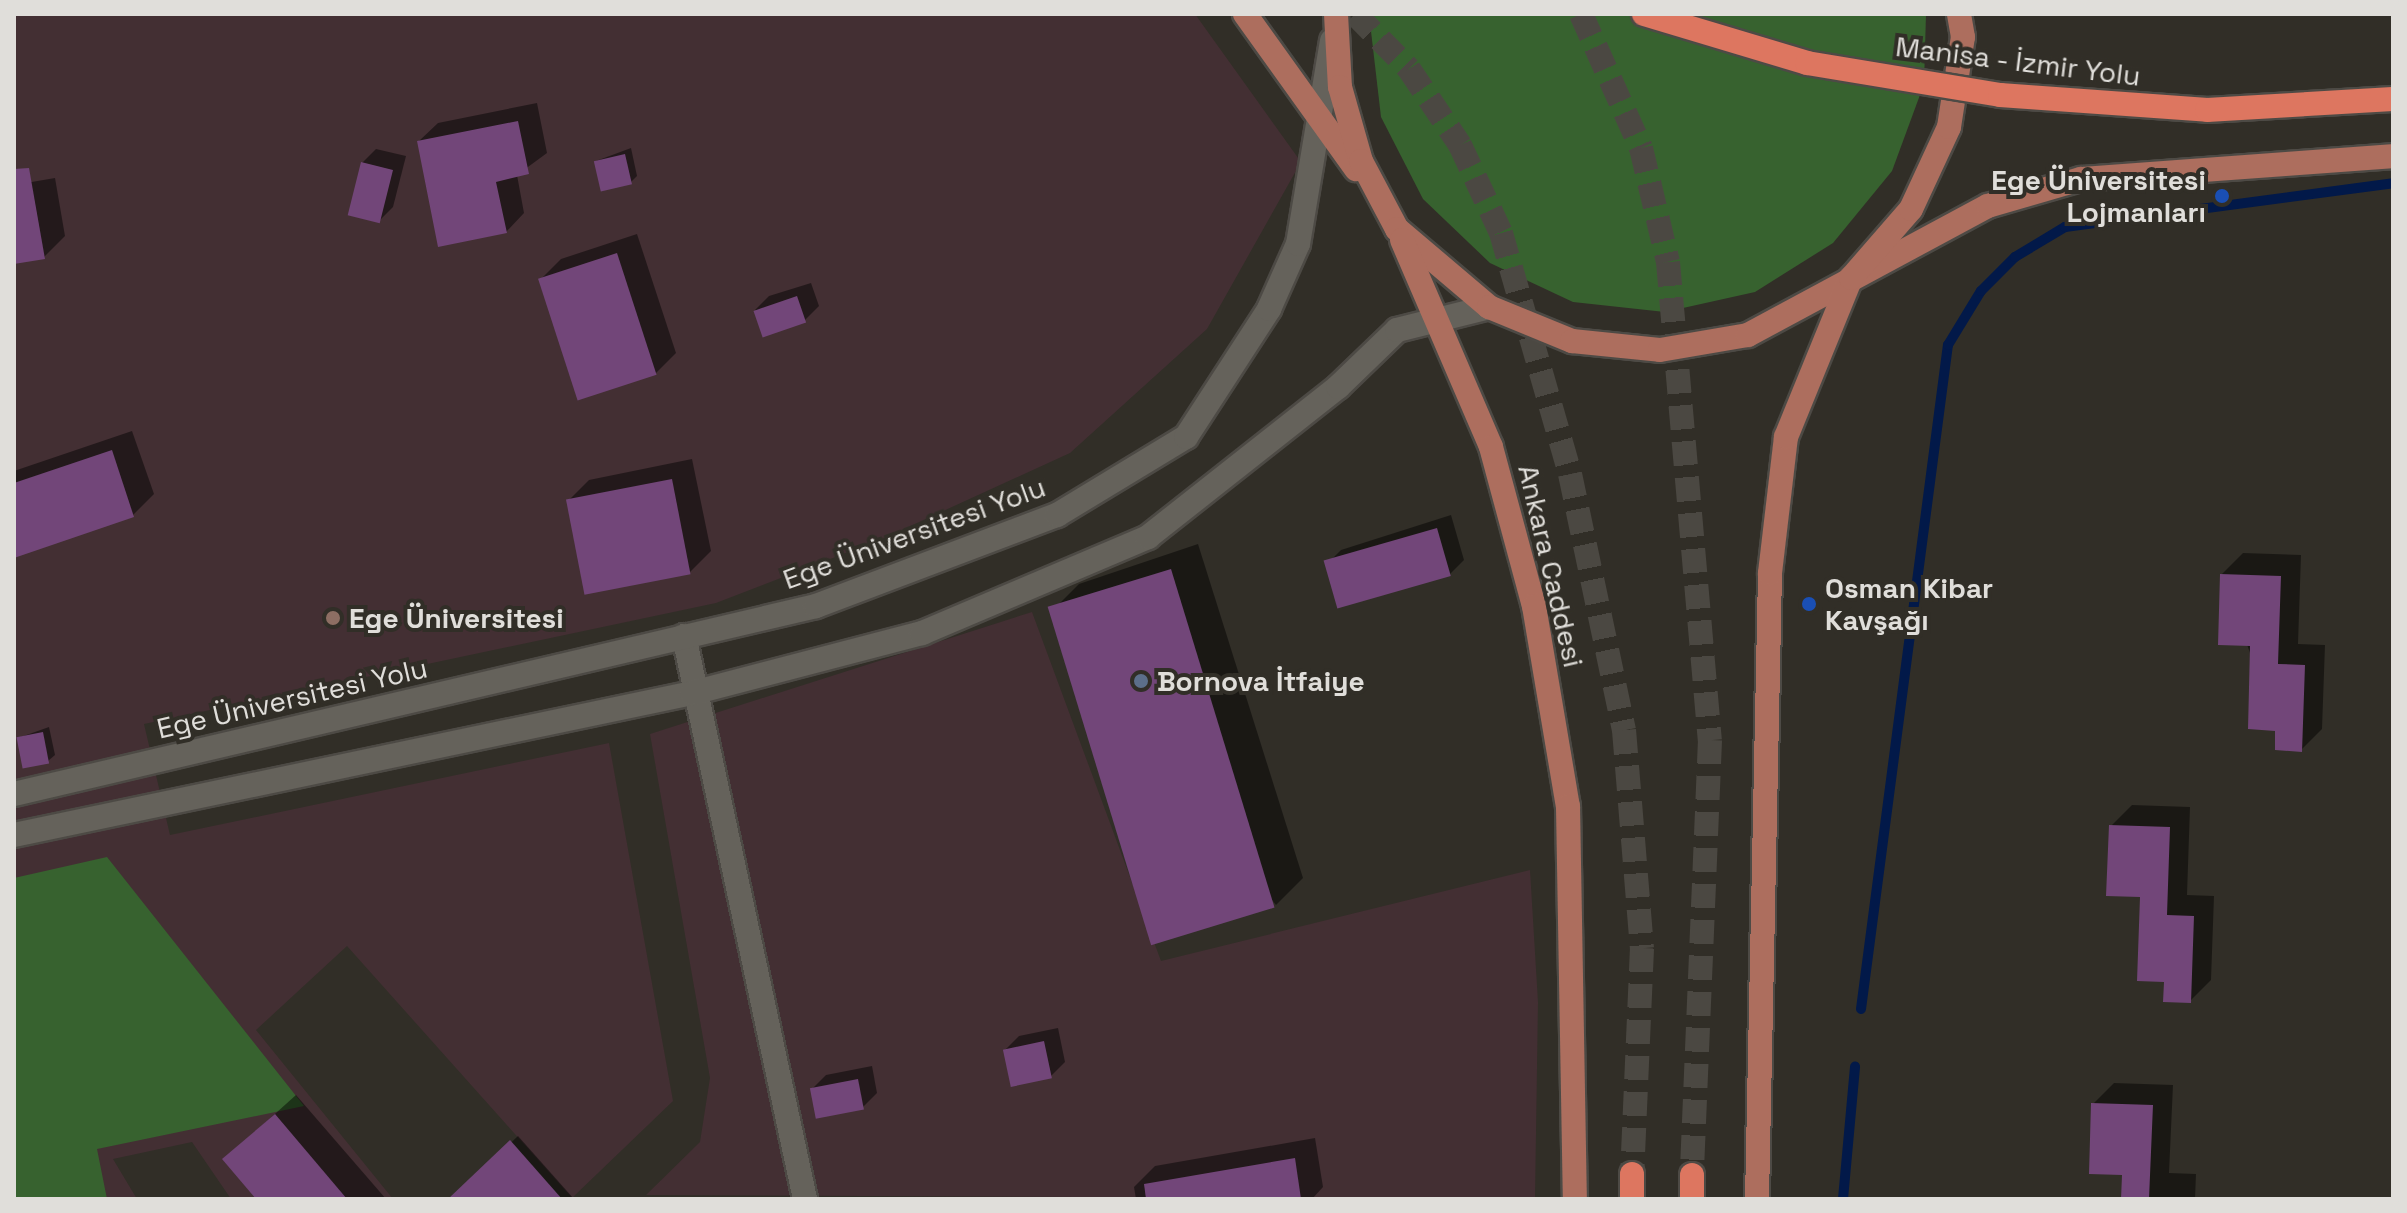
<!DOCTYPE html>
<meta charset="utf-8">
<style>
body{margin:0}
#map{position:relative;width:2407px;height:1213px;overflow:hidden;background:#312e27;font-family:"Space Grotesk",sans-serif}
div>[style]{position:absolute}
.education>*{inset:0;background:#432f33}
.green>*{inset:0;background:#37622f}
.shadow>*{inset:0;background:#0007}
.stream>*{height:10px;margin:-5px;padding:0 5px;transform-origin:5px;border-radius:5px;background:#021949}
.building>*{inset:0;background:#724679;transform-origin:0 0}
.highway-tunnel>*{height:24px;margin-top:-12px;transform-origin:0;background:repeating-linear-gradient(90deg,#4b4842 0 24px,transparent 0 36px)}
.roads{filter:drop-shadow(2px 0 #4d4a45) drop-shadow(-2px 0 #4d4a45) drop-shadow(0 2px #4d4a45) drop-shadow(0 -2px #4d4a45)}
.minor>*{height:24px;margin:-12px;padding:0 12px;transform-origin:12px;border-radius:12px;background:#65625b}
.major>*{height:24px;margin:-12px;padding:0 12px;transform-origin:12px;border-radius:12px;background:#ad6e5e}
.highway>*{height:24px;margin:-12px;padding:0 12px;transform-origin:12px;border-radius:12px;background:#dd7660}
.bridges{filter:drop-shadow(2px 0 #4d4a45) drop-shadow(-2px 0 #4d4a45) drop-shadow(0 2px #4d4a45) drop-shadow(0 -2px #4d4a45)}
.highway-bridge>*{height:24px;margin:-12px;padding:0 12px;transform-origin:12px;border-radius:12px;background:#dd7660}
.dots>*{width:22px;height:22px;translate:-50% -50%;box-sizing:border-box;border:4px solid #312e27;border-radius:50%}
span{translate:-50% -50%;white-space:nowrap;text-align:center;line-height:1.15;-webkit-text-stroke:8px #312e27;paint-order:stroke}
.street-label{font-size:28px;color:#e0deda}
.poi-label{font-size:28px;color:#e0deda;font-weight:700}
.right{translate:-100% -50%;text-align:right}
.left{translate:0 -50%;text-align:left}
.frame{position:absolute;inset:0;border:16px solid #e0deda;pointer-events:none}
</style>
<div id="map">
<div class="education">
<div style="clip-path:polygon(14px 14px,1195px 14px,1301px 162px,1207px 329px,1070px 453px,882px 539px,716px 603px,144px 724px,170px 835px,609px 743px,673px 1101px,572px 1198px,347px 946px,256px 1030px,393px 1199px,231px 1199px,192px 1142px,113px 1159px,137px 1199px,14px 1199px)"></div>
<div style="clip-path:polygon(1032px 612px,1161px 961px,1530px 870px,1538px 1002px,1535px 1199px,646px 1195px,700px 1142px,710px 1078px,650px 734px)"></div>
</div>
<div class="green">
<div style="clip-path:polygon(1369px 14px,1926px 14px,1924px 84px,1892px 171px,1833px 243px,1755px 292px,1665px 312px,1573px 302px,1490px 263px,1423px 199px,1381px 117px)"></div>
<div style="clip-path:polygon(107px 857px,304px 1106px,97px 1149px,107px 1199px,14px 1199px,14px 878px)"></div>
</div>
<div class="shadow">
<div style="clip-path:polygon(537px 103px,547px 153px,517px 175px,524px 213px,506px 232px,419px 141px,438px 123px)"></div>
<div style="clip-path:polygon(631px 148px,637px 176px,631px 182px,596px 161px)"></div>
<div style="clip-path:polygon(376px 149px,406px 156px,393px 207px,379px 221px,362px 163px)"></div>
<div style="clip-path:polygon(55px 178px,65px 236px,44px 257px,14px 262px,14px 185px)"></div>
<div style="clip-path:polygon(637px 234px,676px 353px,655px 374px,540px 280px,561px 259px)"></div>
<div style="clip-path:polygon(811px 283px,819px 306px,805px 320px,755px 310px,769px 296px)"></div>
<div style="clip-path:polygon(132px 431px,154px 494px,133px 515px,14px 556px,14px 471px)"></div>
<div style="clip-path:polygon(692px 459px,711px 551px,690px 572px,568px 501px,589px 480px)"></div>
<div style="clip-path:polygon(1451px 515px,1464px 560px,1450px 574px,1327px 564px,1341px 550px)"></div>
<div style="clip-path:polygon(1198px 544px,1303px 878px,1276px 905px,1052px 611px,1079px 584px)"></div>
<div style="clip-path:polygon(2243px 553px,2301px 555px,2298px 644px,2325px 645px,2322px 729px,2301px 750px,2277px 729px,2222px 574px)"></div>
<div style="clip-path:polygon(49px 727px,55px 755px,48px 761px,18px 738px)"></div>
<div style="clip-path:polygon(2132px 805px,2190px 807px,2187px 895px,2214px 896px,2211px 980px,2190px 1001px,2166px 980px,2142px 895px,2111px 826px)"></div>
<div style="clip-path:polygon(1058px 1028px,1065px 1062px,1051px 1076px,1005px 1050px,1019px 1036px)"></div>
<div style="clip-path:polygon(872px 1066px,877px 1093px,863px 1107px,812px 1089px,826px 1075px)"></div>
<div style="clip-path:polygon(2114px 1083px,2173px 1085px,2169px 1173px,2196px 1174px,2195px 1199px,2123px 1199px,2124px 1173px,2093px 1104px)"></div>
<div style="clip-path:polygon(296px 1095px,386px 1199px,259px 1199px,225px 1159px)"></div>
<div style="clip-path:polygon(518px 1136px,574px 1199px,451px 1199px)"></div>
<div style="clip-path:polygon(1315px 1138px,1323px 1187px,1312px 1199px,1136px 1199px,1134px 1187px,1155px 1166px)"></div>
</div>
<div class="stream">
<div style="left:1861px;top:1009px;width:670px;rotate:-82.54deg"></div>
<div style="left:1948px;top:345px;width:63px;rotate:-58.6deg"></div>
<div style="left:1981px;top:291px;width:48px;rotate:-45deg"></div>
<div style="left:2015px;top:257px;width:58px;rotate:-31deg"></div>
<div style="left:2065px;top:227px;width:331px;rotate:-7.6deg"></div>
<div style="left:1843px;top:1199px;width:133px;rotate:-84.8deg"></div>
</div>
<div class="building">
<div style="clip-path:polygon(518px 121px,529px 174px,496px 182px,507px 233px,438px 247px,417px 141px)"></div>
<div style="left:625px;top:154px;width:31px;height:32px;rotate:77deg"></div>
<div style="left:361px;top:162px;width:33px;height:55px;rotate:14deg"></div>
<div style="clip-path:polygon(29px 168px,45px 259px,14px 264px,14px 169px)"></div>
<div style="left:617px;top:253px;width:128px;height:83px;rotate:72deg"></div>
<div style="left:797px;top:296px;width:28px;height:46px;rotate:71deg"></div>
<div style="clip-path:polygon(112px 450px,134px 517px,14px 558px,14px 483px)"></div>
<div style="left:672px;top:479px;width:97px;height:108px;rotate:79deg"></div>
<div style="left:1437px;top:528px;width:50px;height:118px;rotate:74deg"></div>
<div style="left:1171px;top:569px;width:354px;height:129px;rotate:73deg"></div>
<div style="clip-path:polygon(2220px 574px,2281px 576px,2278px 664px,2305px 665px,2302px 752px,2275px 750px,2275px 731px,2248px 729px,2250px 646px,2218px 645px)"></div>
<div style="left:43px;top:732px;width:32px;height:27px;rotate:79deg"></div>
<div style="clip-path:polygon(2109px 825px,2170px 827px,2167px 915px,2194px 916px,2191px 1003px,2163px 1002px,2164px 982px,2137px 981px,2140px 897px,2106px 896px)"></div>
<div style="left:1044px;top:1041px;width:38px;height:42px;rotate:78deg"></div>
<div style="left:858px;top:1079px;width:31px;height:49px;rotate:79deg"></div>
<div style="clip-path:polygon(2091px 1103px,2153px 1105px,2149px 1199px,2121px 1199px,2122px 1175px,2089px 1174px)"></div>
<div style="clip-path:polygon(275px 1114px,347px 1199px,256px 1199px,222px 1159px)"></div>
<div style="clip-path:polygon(510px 1140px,562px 1199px,448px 1199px)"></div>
<div style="clip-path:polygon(1295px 1158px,1301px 1199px,1146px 1199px,1144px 1184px)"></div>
</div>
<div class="highway-tunnel">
<div style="left:1355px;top:14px;width:77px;rotate:45.5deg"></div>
<div style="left:1409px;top:69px;width:92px;rotate:56.1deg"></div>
<div style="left:1460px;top:145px;width:97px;rotate:65deg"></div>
<div style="left:1501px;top:233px;width:251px;rotate:74deg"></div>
<div style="left:1570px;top:474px;width:262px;rotate:78.1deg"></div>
<div style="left:1624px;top:730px;width:219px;rotate:85.3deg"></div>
<div style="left:1642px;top:948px;width:226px;rotate:92.5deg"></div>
<div style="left:1581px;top:14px;width:147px;rotate:65.9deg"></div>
<div style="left:1641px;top:148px;width:117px;rotate:76.7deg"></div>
<div style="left:1668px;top:262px;width:480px;rotate:85deg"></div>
<div style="left:1710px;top:740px;width:435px;rotate:92.4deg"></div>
</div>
<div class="roads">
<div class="minor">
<div style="left:684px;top:636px;width:576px;rotate:77.87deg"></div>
<div style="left:14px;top:794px;width:824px;rotate:-13.19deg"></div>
<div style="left:816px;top:606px;width:258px;rotate:-20.7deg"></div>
<div style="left:1057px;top:515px;width:151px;rotate:-31.2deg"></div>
<div style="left:1186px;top:437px;width:153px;rotate:-57deg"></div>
<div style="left:1269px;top:309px;width:71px;rotate:-66deg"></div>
<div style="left:1298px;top:244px;width:206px;rotate:-80.5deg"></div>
<div style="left:14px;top:835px;width:693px;rotate:-11.83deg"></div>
<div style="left:692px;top:693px;width:238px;rotate:-14.6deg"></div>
<div style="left:922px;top:633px;width:246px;rotate:-23deg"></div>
<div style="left:1148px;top:537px;width:242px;rotate:-38.3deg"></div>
<div style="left:1338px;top:387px;width:82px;rotate:-44deg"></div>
<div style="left:1397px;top:330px;width:95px;rotate:-14deg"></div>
</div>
<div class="major">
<div style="left:1245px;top:14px;width:191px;rotate:54.4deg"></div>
<div style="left:1336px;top:14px;width:73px;rotate:86.9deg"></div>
<div style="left:1340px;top:87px;width:77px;rotate:74.2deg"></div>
<div style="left:1361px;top:161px;width:77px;rotate:62.1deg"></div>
<div style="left:1397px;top:229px;width:121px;rotate:40.3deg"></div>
<div style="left:1489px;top:307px;width:90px;rotate:22.3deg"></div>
<div style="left:1572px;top:341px;width:88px;rotate:5.8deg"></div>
<div style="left:1660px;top:350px;width:89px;rotate:-9.7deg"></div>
<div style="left:1748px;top:335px;width:272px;rotate:-28.3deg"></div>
<div style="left:1988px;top:206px;width:97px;rotate:-16.2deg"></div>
<div style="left:2081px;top:179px;width:313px;rotate:-4.2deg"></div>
<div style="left:1402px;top:240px;width:225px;rotate:66.7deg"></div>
<div style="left:1491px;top:447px;width:165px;rotate:74.9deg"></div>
<div style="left:1534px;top:606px;width:203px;rotate:80.4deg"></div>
<div style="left:1568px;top:806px;width:393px;rotate:89deg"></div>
<div style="left:1757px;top:1199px;width:626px;rotate:-88.81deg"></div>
<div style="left:1770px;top:573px;width:137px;rotate:-83.3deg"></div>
<div style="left:1786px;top:437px;width:172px;rotate:-67.8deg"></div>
<div style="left:1851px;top:278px;width:91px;rotate:-49deg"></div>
<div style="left:1911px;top:209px;width:90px;rotate:-65.1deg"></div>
<div style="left:1949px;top:127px;width:91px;rotate:-81.2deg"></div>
<div style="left:1963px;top:37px;width:23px;rotate:-100deg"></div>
</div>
<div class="highway">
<div style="left:1632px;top:1199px;width:25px;rotate:-90deg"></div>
<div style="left:1692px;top:1199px;width:24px;rotate:-90deg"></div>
</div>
</div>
<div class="bridges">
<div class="highway-bridge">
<div style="left:1644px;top:14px;width:170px;rotate:16.7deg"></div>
<div style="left:1807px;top:63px;width:196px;rotate:9.4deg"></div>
<div style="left:2000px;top:95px;width:208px;rotate:4.1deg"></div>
<div style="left:2207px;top:110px;width:186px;rotate:-3.4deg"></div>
</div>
</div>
<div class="dots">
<div style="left:2222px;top:196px;background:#1a4fb4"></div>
<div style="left:1809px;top:604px;background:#1a4fb4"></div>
<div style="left:333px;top:618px;background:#8d6e63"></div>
<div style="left:1141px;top:681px;background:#5c6f8a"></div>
</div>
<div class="street-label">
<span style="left:2018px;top:61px;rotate:7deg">Manisa - İzmir Yolu</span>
<span style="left:914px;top:533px;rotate:-20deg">Ege Üniversitesi Yolu</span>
<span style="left:1551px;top:566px;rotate:77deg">Ankara Caddesi</span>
<span style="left:292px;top:698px;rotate:-13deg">Ege Üniversitesi Yolu</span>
</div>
<div class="poi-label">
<span class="right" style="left:2206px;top:196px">Ege Üniversitesi<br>Lojmanları</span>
<span class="left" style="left:1825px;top:604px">Osman Kibar<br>Kavşağı</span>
<span class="left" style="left:349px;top:618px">Ege Üniversitesi</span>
<span class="left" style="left:1157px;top:681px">Bornova İtfaiye</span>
</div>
<div class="frame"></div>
</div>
